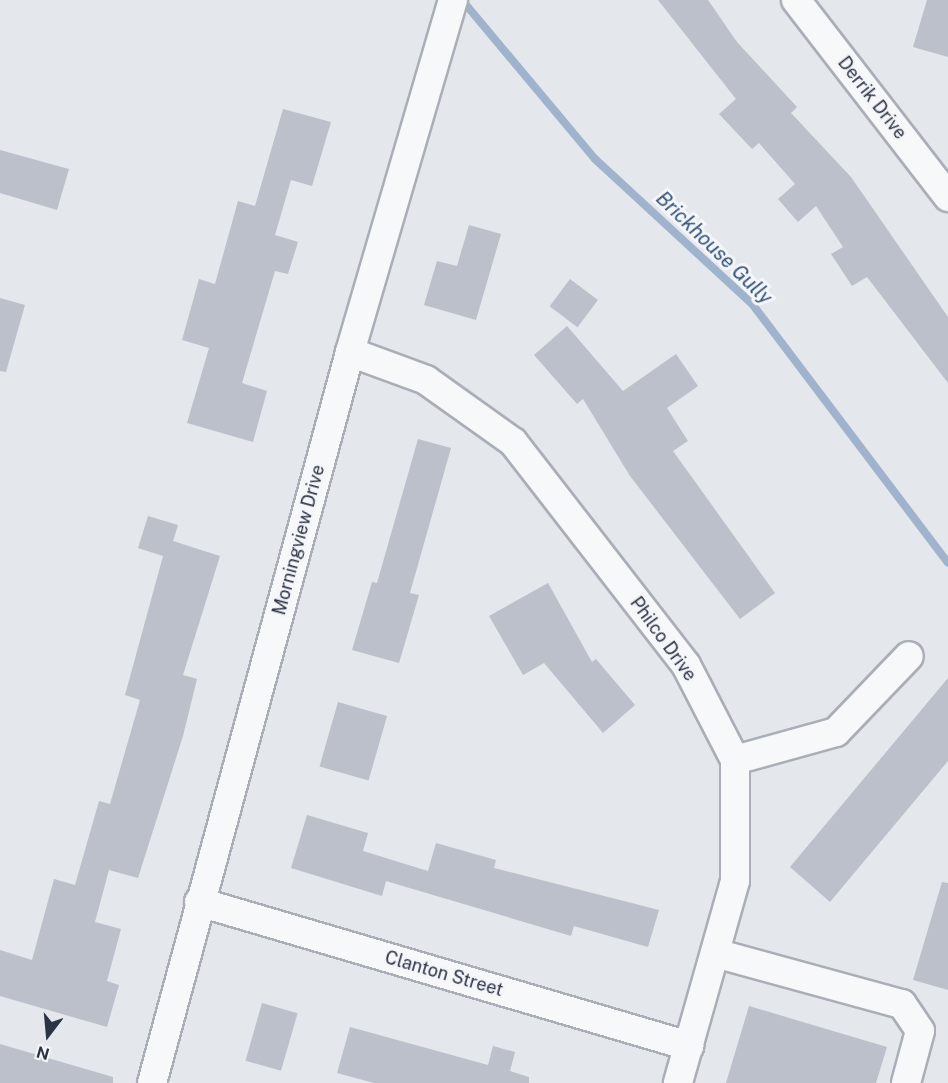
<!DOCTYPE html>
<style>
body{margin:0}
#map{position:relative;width:948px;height:1083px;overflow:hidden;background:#e4e7ec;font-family:"Public Sans",sans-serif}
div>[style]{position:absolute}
.stream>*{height:8px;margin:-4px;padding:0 4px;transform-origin:4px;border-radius:4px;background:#9fb4cc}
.building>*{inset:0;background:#bbc0ca;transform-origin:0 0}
.roads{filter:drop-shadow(2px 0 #a9aeb7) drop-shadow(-2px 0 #a9aeb7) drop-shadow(0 2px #a9aeb7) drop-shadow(0 -2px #a9aeb7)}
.minor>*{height:28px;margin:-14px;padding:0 14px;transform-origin:14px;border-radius:14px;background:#f7f8fa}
span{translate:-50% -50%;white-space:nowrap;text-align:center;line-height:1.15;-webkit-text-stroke:6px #f4f6f9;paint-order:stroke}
.street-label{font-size:18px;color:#2b3445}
.water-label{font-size:20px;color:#34527a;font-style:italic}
.north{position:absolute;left:18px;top:1005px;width:60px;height:60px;-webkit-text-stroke:4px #f4f6f9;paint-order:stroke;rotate:196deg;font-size:16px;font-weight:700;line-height:24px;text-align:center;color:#2b3445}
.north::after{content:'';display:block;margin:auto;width:21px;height:27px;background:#2b3445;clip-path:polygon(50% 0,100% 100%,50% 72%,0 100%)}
</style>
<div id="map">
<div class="stream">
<div style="left:462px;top:0;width:207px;rotate:50.1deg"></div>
<div style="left:595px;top:159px;width:215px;rotate:42.7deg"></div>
<div style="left:753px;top:305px;width:323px;rotate:52.9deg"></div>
</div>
<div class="building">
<div style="clip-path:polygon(658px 0,708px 0,737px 42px,797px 107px,791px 113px,851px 177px,948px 317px,948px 383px,867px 277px,852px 286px,831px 254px,843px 247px,816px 206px,798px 222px,778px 199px,795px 184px,759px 143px,752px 149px,719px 114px,736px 99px)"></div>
<div style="clip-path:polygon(927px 0,948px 0,948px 57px,913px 47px)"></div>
<div style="clip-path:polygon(283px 109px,331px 122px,312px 186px,291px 180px,275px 235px,298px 242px,288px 274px,275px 271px,242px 383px,267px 391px,253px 442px,187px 423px,209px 348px,182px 340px,199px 279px,215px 284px,238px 201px,255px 206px)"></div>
<div style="clip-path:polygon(0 150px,69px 169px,57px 210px,0 193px)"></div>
<div style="clip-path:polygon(469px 225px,501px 234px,476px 320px,424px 305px,437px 261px,457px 266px)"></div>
<div style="left:570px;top:279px;width:35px;height:34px;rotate:37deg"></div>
<div style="clip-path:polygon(0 298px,25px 305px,6px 372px,0 371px)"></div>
<div style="clip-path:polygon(567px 326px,623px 391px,676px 354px,698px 386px,667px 408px,688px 441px,673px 451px,775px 593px,740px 619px,630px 476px,583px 399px,577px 404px,534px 355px)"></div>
<div style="clip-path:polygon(418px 439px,451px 448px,410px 593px,419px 595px,399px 663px,352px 650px,372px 582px,377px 583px)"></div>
<div style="clip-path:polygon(148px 516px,178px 525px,173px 541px,220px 556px,183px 675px,197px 679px,183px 736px,138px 878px,109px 870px,95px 922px,121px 929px,107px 981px,119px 985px,107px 1027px,0 996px,0 950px,32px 960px,54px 879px,75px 885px,99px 801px,110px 804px,140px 700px,125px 695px,163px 556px,138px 548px)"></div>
<div style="clip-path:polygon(548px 583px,592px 662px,596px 659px,635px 705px,603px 733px,544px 663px,523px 675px,489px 616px)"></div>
<div style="clip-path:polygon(948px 678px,948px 761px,830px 902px,790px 867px)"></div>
<div style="left:338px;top:702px;width:51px;height:67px;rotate:16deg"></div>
<div style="clip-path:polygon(307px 815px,368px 833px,363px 851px,428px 871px,436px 843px,496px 860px,494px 868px,659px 910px,648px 947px,574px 926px,571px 936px,386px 881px,382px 896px,291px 868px)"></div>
<div style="clip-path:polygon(942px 882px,948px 883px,948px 990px,913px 980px)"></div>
<div style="left:262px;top:1003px;width:37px;height:60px;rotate:16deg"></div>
<div style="clip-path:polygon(749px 1006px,887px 1047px,876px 1083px,726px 1083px)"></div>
<div style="clip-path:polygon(350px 1027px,488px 1065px,493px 1046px,515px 1052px,510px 1071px,529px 1077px,529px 1083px,374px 1083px,337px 1073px)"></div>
<div style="clip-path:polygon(0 1044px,113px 1077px,113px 1083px,0 1083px)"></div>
</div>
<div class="roads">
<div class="minor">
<div style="left:796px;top:0;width:249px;rotate:52.3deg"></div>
<div style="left:350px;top:352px;width:81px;rotate:20.2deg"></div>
<div style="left:426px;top:380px;width:107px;rotate:35.5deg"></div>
<div style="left:513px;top:442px;width:282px;rotate:52.2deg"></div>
<div style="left:686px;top:665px;width:107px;rotate:62.7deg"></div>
<div style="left:735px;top:760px;width:121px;rotate:90deg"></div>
<div style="left:735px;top:881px;width:210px;rotate:105.8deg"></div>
<div style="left:735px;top:760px;width:105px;rotate:-15.5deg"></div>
<div style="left:836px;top:732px;width:105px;rotate:-46.2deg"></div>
<div style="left:199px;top:902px;width:511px;rotate:16.38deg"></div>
<div style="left:715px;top:953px;width:194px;rotate:15.3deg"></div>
<div style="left:902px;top:1004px;width:32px;rotate:56deg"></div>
<div style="left:920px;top:1031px;width:54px;rotate:105.1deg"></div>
<div style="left:152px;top:1083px;width:757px;rotate:-74.84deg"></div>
<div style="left:350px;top:352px;width:367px;rotate:-73.7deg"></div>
</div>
</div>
<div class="street-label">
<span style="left:872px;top:98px;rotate:52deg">Derrik Drive</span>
<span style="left:299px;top:540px;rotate:-75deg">Morningview Drive</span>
<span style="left:663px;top:639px;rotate:54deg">Philco Drive</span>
<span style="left:444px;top:974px;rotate:16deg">Clanton Street</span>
</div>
<div class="water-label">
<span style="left:714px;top:248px;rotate:44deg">Brickhouse Gully</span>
</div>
<div class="north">N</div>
</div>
